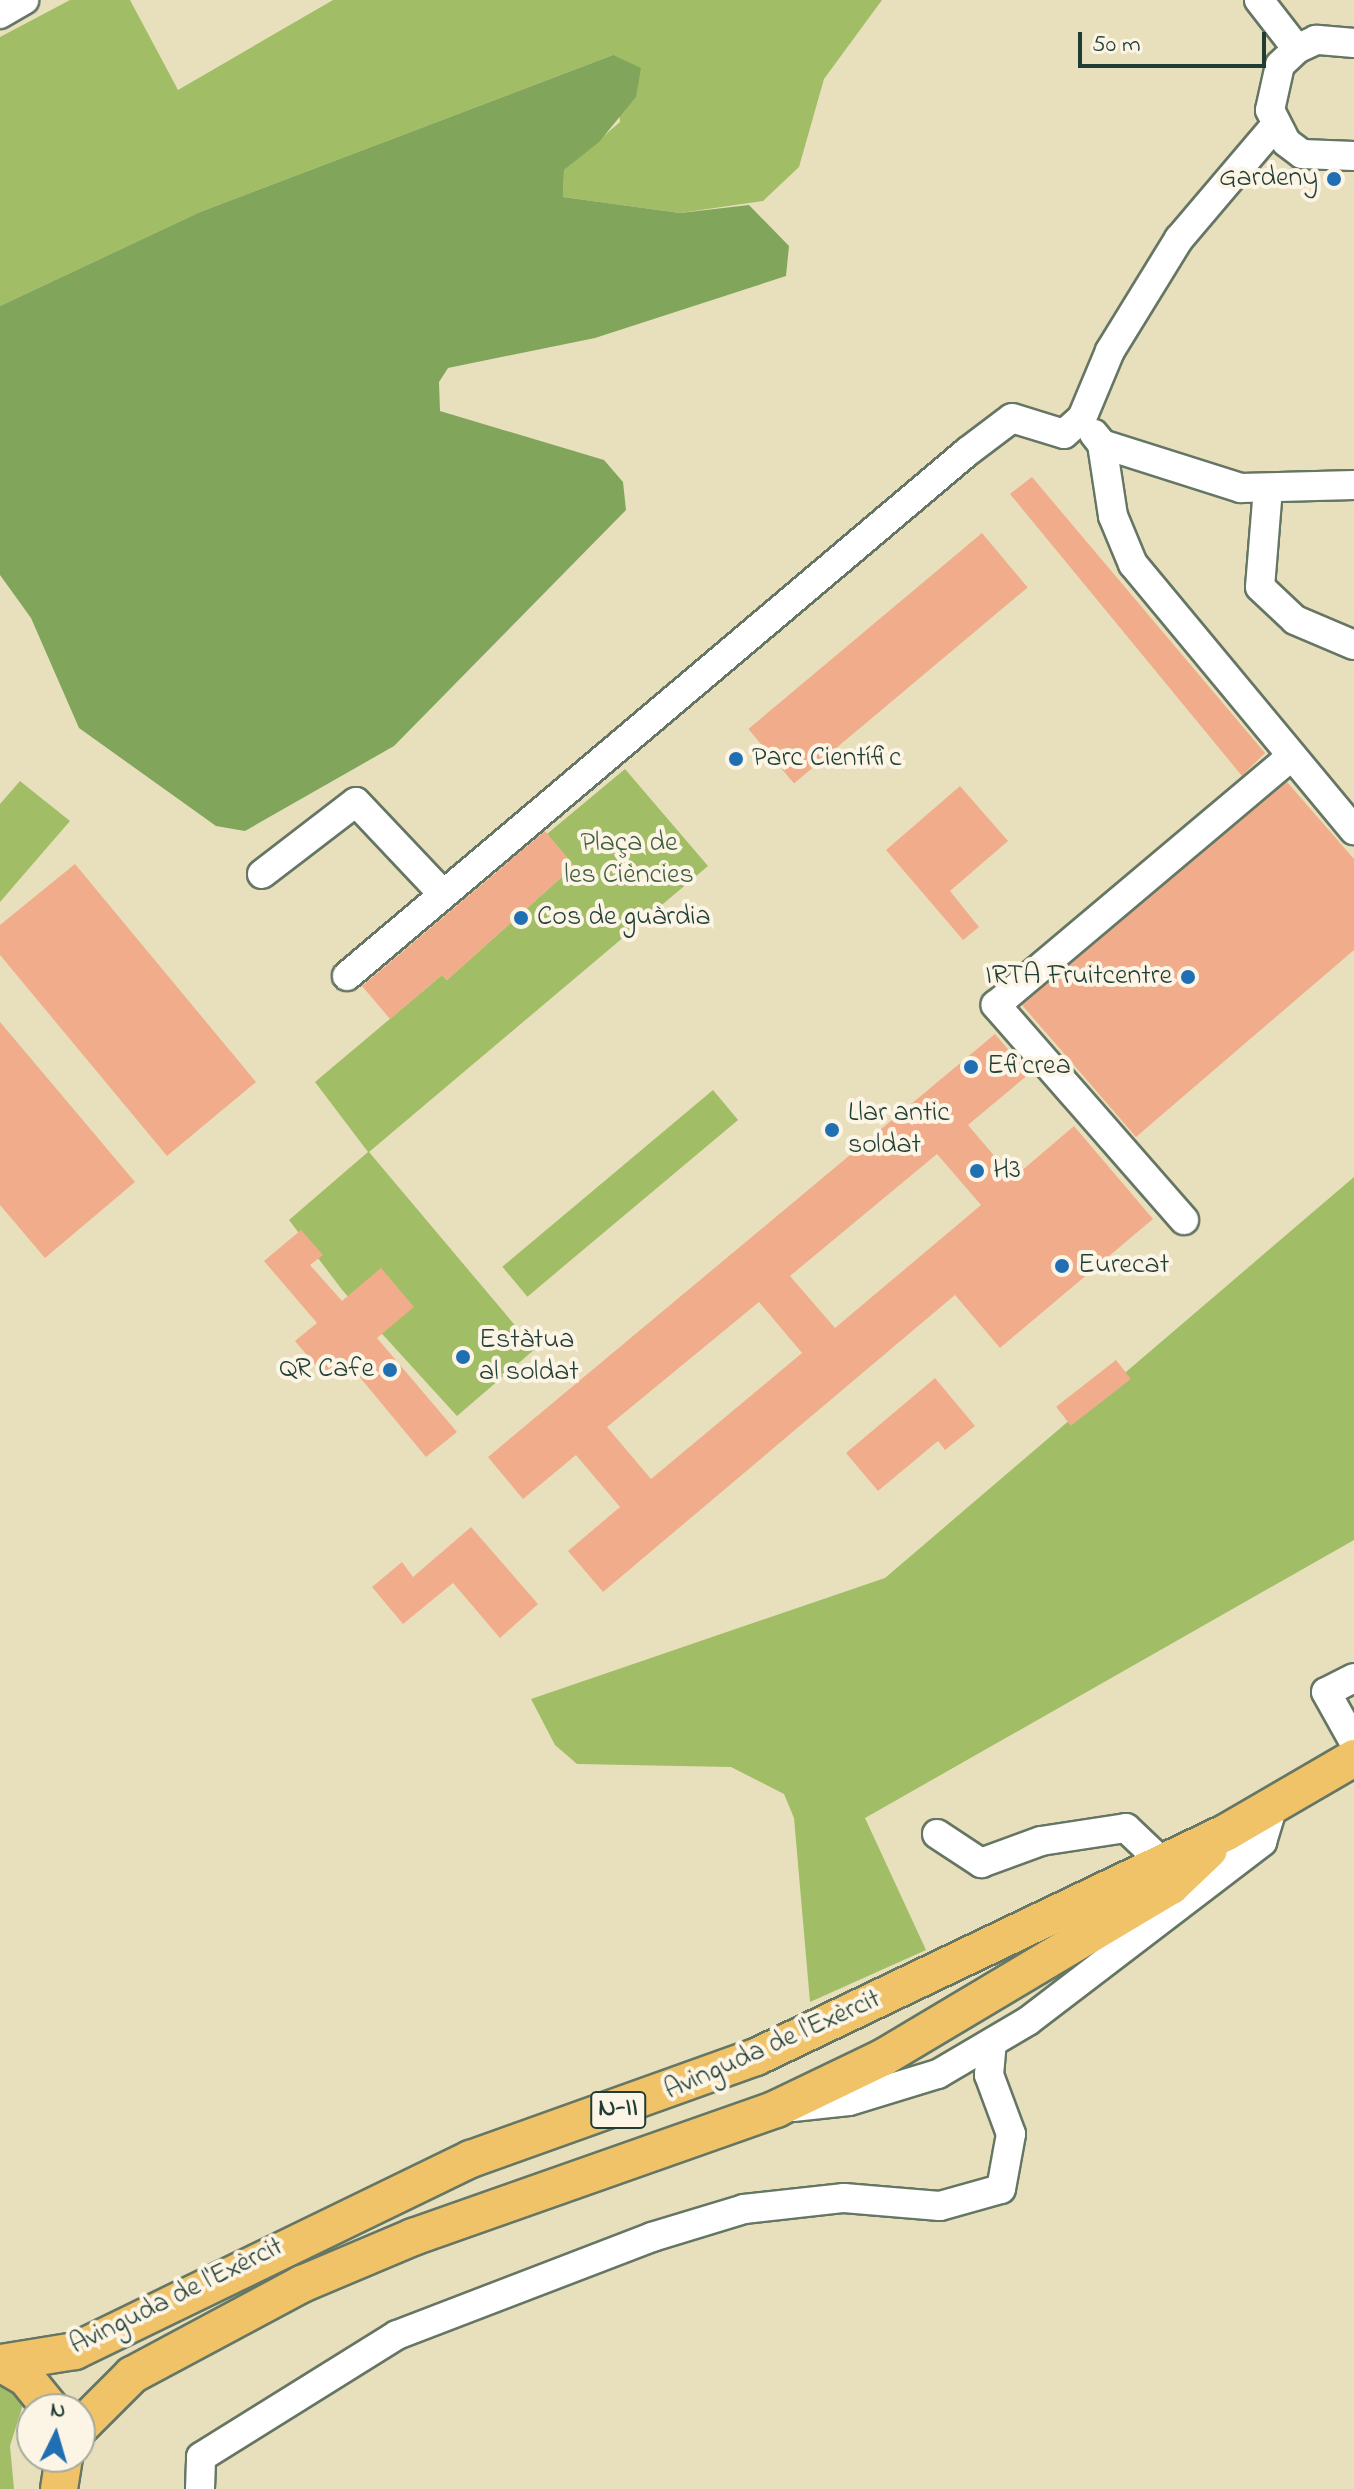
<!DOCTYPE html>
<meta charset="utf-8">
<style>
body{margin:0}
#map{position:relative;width:1354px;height:2489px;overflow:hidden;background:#e8e0bc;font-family:"Indie Flower",sans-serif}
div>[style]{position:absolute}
.green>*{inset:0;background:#a1be66;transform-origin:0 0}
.forest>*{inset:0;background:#80a55b}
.building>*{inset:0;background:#f1ad8b;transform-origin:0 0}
.roads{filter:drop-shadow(2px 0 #657664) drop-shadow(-2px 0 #657664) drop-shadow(0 2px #657664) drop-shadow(0 -2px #657664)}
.minor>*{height:28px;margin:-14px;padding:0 14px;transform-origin:14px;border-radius:14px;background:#fff}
.major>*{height:36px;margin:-18px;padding:0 18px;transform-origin:18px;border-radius:18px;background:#f1c369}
.dots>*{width:22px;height:22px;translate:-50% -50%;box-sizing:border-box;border:4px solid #fcf5e5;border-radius:50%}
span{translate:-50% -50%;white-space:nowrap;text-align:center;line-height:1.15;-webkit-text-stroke:8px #fcf5e5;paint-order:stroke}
.shield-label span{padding:2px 6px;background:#fcf5e5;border:2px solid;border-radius:6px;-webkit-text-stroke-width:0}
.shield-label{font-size:26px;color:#1f3d34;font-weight:700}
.poi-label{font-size:28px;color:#1f3d34}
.right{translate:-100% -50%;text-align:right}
.left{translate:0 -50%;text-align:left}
.park-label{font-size:28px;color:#405d40}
.street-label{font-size:28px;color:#1f3d34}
.north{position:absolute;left:16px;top:2393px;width:80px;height:80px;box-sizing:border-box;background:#fcf5e5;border:2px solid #a4ab9e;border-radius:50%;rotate:5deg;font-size:22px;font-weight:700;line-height:32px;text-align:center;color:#1f3d34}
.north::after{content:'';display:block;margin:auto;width:28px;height:36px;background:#1f6fb2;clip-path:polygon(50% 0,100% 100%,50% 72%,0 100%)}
.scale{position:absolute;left:1078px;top:32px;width:188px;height:36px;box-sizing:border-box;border:4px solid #1f3d34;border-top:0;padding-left:10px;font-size:24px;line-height:28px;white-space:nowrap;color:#1f3d34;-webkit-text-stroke:6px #fcf5e5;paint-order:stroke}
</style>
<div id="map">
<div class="green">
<div style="clip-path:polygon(70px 0,130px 0,178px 90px,333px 0,882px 0,824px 79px,799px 167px,763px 201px,680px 213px,563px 197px,564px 170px,620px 122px,613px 55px,200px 212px,0 306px,0 37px)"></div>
<div style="clip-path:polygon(625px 769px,708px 866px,369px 1152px,535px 1349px,457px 1416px,343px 1291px,289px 1220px,368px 1152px,315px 1082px,442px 975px,447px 980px,574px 866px,547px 834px)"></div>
<div style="clip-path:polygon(20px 781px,70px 821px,0 902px,0 804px)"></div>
<div style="left:713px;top:1090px;width:39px;height:275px;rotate:50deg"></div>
<div style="clip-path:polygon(1354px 1177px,1354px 1540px,865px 1818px,926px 1950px,810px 2002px,794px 1818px,784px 1794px,731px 1767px,577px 1764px,555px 1745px,531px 1699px,885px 1578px)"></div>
<div style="clip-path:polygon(0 2377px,25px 2398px,10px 2446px,14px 2489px,0 2489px)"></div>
</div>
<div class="forest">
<div style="clip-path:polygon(613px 55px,641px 68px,636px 97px,599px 142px,564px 170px,563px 197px,680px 213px,749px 205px,789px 246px,786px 276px,595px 338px,448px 368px,439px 382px,440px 411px,604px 460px,623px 482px,626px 510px,394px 746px,245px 831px,216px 826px,79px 728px,31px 618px,0 575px,0 306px,200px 212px)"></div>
</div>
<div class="building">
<div style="clip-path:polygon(1032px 477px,1265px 753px,1242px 776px,1010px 494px)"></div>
<div style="left:982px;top:533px;width:71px;height:305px;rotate:50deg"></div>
<div style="clip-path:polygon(1287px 782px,1354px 859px,1354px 950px,1136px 1137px,1022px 1005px)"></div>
<div style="clip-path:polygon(960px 786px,1008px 841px,950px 891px,979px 927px,963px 940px,886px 850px)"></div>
<div style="clip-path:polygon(545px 831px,574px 866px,447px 980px,442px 975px,390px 1019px,362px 986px)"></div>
<div style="clip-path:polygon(75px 864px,256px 1082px,167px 1156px,0 955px,0 925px)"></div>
<div style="clip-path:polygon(0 1022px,135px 1182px,45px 1258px,0 1205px)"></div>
<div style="clip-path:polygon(evenodd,995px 1034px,1029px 1074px,968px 1125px,1013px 1178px,1074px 1126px,1153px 1219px,1000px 1348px,955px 1295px,603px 1592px,568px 1551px,620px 1507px,576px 1455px,523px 1499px,488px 1457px,995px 1034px,937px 1154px,981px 1205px,835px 1328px,790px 1276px,937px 1154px,995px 1034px,759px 1302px,802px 1353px,651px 1479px,607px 1427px,759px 1302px)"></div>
<div style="clip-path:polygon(301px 1230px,323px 1255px,310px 1265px,342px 1301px,381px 1268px,414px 1307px,377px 1338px,457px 1432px,426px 1457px,348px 1363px,328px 1380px,295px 1341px,317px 1323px,264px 1261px)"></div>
<div style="left:1116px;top:1360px;width:24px;height:76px;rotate:52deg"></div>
<div style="clip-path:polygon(935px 1378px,975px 1426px,945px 1450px,938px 1441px,878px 1491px,846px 1453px)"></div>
<div style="clip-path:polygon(471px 1527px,538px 1604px,500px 1638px,453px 1583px,403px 1624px,372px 1587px,402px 1562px,413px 1577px)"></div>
</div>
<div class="roads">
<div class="minor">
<div style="left:1259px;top:0;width:62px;rotate:52.2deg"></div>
<div style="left:0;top:14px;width:28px;rotate:-30deg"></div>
<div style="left:1354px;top:43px;width:38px;rotate:-175deg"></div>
<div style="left:1316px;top:40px;width:21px;rotate:155deg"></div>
<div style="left:1297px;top:49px;width:23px;rotate:137deg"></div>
<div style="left:1280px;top:65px;width:46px;rotate:102.5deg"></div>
<div style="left:1270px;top:110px;width:36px;rotate:63deg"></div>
<div style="left:1286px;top:142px;width:20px;rotate:37deg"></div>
<div style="left:1302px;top:154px;width:52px;rotate:2.2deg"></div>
<div style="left:1094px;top:434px;width:13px;rotate:51deg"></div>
<div style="left:1102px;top:444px;width:146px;rotate:17.6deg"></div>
<div style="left:1241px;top:488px;width:113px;rotate:-1.5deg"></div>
<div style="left:1102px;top:444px;width:73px;rotate:81.3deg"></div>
<div style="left:1113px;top:516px;width:52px;rotate:67.4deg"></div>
<div style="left:1133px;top:564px;width:346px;rotate:50.3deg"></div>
<div style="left:1268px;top:488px;width:99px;rotate:94.6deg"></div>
<div style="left:1260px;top:587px;width:48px;rotate:43.3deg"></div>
<div style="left:1295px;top:620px;width:64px;rotate:23deg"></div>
<div style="left:262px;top:874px;width:118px;rotate:-37.5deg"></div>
<div style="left:356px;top:802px;width:125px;rotate:46.6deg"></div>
<div style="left:347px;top:976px;width:812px;rotate:-40.2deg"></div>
<div style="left:967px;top:452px;width:56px;rotate:-37.1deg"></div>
<div style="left:1012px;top:418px;width:54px;rotate:17.1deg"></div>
<div style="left:1064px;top:434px;width:24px;rotate:-42deg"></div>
<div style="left:1082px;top:418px;width:73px;rotate:-67.3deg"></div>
<div style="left:1110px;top:351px;width:132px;rotate:-58.4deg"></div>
<div style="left:1179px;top:239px;width:148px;rotate:-49.7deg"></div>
<div style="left:1184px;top:1220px;width:286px;rotate:-131.2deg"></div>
<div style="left:996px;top:1005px;width:385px;rotate:-40.1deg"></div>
<div style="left:1354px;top:1678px;width:31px;rotate:153deg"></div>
<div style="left:1326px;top:1692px;width:57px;rotate:60.8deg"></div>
<div style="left:937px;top:1834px;width:53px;rotate:33.4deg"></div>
<div style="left:981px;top:1863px;width:64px;rotate:-20.1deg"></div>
<div style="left:1041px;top:1841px;width:86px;rotate:-8.7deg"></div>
<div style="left:1126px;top:1828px;width:50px;rotate:43.4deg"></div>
<div style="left:793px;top:2107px;width:56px;rotate:-6.1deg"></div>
<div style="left:849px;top:2101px;width:93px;rotate:-16.9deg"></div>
<div style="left:938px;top:2074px;width:104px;rotate:-30.5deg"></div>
<div style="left:1028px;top:2021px;width:295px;rotate:-37.4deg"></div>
<div style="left:1262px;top:1842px;width:39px;rotate:-73deg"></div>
<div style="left:200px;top:2489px;width:32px;rotate:-88deg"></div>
<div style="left:201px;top:2457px;width:231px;rotate:-31.9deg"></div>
<div style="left:397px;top:2335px;width:273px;rotate:-21deg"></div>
<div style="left:652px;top:2237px;width:96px;rotate:-16.9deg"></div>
<div style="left:744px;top:2209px;width:101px;rotate:-6.3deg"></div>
<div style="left:844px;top:2198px;width:96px;rotate:4.8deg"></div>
<div style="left:940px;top:2206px;width:63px;rotate:-15.6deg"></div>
<div style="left:1001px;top:2189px;width:56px;rotate:-79.7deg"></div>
<div style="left:1011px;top:2134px;width:63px;rotate:-110.4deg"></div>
<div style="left:989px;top:2075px;width:32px;rotate:-85deg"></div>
</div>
<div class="major">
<div style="left:0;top:2363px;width:30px;rotate:30deg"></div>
<div style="left:26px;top:2378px;width:40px;rotate:51deg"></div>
<div style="left:1px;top:2363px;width:75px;rotate:-9.2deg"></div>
<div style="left:75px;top:2351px;width:440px;rotate:-25.9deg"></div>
<div style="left:471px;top:2159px;width:303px;rotate:-19.7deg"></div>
<div style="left:756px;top:2057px;width:522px;rotate:-25.53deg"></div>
<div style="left:1227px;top:1832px;width:147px;rotate:-30.2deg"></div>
<div style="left:80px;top:2427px;width:74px;rotate:-45deg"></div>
<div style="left:132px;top:2375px;width:193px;rotate:-28.2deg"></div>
<div style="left:302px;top:2284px;width:121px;rotate:-22.9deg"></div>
<div style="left:413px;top:2237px;width:385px;rotate:-19.4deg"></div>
<div style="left:776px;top:2109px;width:120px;rotate:-25.7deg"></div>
<div style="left:884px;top:2057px;width:334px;rotate:-30.8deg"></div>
<div style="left:1171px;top:1886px;width:52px;rotate:-43.5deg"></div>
<div style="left:59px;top:2489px;width:32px;rotate:-81deg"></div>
</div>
</div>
<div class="dots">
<div style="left:1334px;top:179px;background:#1f6fb2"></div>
<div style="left:736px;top:759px;background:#1f6fb2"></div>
<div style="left:521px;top:918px;background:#1f6fb2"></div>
<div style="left:1188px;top:977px;background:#1f6fb2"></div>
<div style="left:971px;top:1067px;background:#1f6fb2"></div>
<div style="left:832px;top:1130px;background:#1f6fb2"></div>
<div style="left:977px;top:1171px;background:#1f6fb2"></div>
<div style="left:1062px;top:1266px;background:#1f6fb2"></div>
<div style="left:463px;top:1357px;background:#1f6fb2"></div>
<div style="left:390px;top:1370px;background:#1f6fb2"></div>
</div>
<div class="shield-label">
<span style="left:618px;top:2110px">N-II</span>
</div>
<div class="poi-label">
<span class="right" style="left:1318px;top:179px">Gardeny</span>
<span class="left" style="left:752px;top:759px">Parc Científic</span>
<span class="left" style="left:537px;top:918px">Cos de guàrdia</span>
<span class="right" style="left:1172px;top:977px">IRTA Fruitcentre</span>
<span class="left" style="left:987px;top:1067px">Eficrea</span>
<span class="left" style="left:848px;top:1130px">Llar antic<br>soldat</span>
<span class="left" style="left:993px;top:1171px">H3</span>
<span class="left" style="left:1078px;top:1266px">Eurecat</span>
<span class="left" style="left:479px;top:1357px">Estàtua<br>al soldat</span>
<span class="right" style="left:374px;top:1370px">QR Cafe</span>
</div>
<div class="park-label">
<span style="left:629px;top:860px">Plaça de<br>les Ciències</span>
</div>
<div class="street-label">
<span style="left:773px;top:2046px;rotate:-24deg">Avinguda de l'Exèrcit</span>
<span style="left:177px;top:2297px;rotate:-26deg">Avinguda de l'Exèrcit</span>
</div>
<div class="north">N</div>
<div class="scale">50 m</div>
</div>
